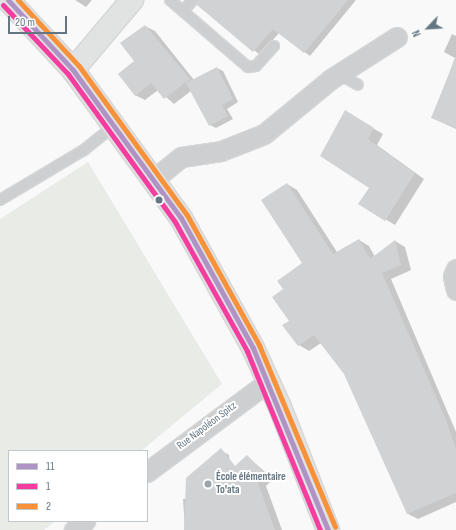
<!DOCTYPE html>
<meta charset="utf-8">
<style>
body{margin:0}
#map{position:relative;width:456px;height:530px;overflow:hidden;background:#f9f9f9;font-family:"Sofia Sans Condensed",sans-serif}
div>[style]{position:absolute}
.green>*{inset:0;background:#e8ebe6}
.shadow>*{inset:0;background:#0003}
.building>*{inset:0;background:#d0d2d3}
.roads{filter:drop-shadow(1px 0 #d5d6d7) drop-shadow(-1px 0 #d5d6d7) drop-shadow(0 1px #d5d6d7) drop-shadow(0 -1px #d5d6d7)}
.lane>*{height:10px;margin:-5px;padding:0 5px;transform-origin:5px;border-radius:5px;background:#cecfd0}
.street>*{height:19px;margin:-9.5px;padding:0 9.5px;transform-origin:9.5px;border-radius:9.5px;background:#cecfd0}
.secondary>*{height:22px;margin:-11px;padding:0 11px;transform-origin:11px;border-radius:11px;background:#e1e2e2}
.primary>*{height:22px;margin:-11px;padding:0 11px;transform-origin:11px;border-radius:11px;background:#e1e2e2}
.bus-1>*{height:5px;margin:-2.5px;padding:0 2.5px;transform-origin:2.5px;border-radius:2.5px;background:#af93c4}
.bus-2>*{height:5px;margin:-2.5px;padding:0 2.5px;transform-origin:2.5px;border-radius:2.5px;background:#f53d9f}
.bus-3>*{height:5px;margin:-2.5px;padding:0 2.5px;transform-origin:2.5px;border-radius:2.5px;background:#f7913a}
.dots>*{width:11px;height:11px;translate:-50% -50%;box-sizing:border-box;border:2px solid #fff;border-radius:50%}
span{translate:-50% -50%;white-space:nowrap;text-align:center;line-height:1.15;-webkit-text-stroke:4px #fff;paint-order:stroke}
.street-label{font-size:11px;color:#657683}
.poi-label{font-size:11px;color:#657683;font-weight:700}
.left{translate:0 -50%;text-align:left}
.legend{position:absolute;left:8px;top:450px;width:140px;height:72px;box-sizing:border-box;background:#fff;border:1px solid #c1c8cd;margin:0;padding:5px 7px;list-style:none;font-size:12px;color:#657683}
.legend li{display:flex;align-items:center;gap:8px;height:20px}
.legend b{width:20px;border:1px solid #c1c8cd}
.north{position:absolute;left:408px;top:8px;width:40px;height:40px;-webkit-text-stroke:3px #fff;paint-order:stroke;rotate:245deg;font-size:11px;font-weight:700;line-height:16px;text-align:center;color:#657683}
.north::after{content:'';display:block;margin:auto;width:14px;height:18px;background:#657683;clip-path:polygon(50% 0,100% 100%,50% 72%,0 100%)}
.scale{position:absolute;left:8px;top:16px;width:59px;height:18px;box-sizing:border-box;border:2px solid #657683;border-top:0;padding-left:5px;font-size:12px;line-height:14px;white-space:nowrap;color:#657683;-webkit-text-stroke:3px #fff;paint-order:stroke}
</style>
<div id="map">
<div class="green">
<div style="clip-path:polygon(88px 162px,222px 384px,141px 451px,9px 451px,9px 521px,55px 521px,44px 530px,0 530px,0 219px)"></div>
</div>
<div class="shadow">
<div style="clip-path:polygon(75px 0,92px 0,86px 7px)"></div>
<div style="clip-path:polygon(207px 0,356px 0,310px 56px,279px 33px,260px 55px,201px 7px)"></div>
<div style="clip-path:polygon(145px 26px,155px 31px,194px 80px,217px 68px,223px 71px,238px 102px,227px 109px,233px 119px,216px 128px,210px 125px,191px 91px,174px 104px,158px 90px,145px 100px,135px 95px,135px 62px)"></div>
<div style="clip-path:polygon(452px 34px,456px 36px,456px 129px,432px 118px,455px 58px,444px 52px)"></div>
<div style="clip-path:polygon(345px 112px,383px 134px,377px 145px,424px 179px,395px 225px,360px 204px,370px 188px)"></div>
<div style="clip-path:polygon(287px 184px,297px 190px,337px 252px,359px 240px,369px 246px,375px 257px,395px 241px,405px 247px,411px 270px,391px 279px,456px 432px,456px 502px,418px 519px,408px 514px,344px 373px,321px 343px,309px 351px,299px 345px,290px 321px,303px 263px)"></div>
<div style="clip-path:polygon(220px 450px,229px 455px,230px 472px,247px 456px,273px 479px,266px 486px,282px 530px,185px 530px,183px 499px,188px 499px)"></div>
</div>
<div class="building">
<div style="clip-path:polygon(199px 0,348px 0,304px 53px,273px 29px,253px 52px,197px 5px)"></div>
<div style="clip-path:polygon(145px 25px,190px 79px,164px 99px,151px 83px,135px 96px,118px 74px,134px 61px,120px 43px)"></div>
<div style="clip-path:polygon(456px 57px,456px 128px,431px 118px)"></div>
<div style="clip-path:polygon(217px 67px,233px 99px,222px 105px,228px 116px,209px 126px,186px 83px)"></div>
<div style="clip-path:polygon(345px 110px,374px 128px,368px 139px,415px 173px,385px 221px,358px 204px,369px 188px,320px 156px)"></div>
<div style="clip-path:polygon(287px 183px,333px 254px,359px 239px,370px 259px,395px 240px,401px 265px,382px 273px,446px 420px,456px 449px,456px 493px,407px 514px,344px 374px,314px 335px,298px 346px,282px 325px,289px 321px,272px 297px,283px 289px,277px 281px,302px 263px,261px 200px)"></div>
<div style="clip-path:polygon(221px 448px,235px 466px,247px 455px,264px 473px,257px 480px,275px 530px,184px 530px,186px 478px)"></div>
</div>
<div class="roads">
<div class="lane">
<div style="left:170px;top:0;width:103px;rotate:40.7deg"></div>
<div style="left:248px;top:67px;width:8px;rotate:-7deg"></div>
<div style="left:256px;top:66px;width:27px;rotate:-48deg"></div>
<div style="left:183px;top:11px;width:15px;rotate:-48deg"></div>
<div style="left:337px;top:78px;width:5px;rotate:-22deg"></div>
<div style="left:342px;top:76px;width:18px;rotate:29deg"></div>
<div style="left:0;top:200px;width:98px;rotate:-30.8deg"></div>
<div style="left:84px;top:150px;width:40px;rotate:-39deg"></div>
</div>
<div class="street">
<div style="left:154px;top:179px;width:35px;rotate:-39deg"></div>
<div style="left:181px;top:157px;width:40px;rotate:-8.5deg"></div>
<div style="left:221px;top:151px;width:46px;rotate:-21.6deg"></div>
<div style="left:264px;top:134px;width:87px;rotate:-39.4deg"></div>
<div style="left:331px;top:79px;width:78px;rotate:-32.5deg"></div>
<div style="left:456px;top:269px;width:8px;rotate:113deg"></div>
<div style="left:453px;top:276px;width:14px;rotate:78deg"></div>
<div style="left:147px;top:472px;width:152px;rotate:-36.7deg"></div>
<div style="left:74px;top:530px;width:14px;rotate:-39deg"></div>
</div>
<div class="secondary">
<div style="left:73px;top:70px;width:92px;rotate:-49.9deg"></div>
</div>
<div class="primary">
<div style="left:8px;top:0;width:96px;rotate:47.1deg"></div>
<div style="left:73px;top:70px;width:183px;rotate:53.9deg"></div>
<div style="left:181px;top:218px;width:149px;rotate:61deg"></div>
<div style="left:253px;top:348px;width:65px;rotate:65.4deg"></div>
<div style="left:280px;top:407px;width:132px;rotate:68.7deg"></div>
</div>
</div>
<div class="bus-1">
<div style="left:8px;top:0;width:96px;rotate:47.1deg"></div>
<div style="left:73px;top:70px;width:183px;rotate:53.9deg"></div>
<div style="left:181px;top:218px;width:149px;rotate:61deg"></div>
<div style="left:253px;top:348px;width:197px;rotate:67.6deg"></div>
</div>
<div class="bus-2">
<div style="left:3px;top:5px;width:95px;rotate:46.7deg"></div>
<div style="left:68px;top:74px;width:183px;rotate:54.1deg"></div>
<div style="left:175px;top:222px;width:148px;rotate:60.8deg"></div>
<div style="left:247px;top:351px;width:193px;rotate:67.8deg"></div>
</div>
<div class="bus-3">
<div style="left:18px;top:0;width:90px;rotate:47.3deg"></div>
<div style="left:79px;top:66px;width:184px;rotate:54.1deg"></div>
<div style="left:187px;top:215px;width:149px;rotate:61deg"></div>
<div style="left:259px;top:345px;width:197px;rotate:67.3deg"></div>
</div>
<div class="dots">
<div style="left:159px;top:200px;background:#657683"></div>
<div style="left:208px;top:484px;background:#99a4ac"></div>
</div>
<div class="street-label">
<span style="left:207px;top:426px;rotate:-37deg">Rue Napoléon Spitz</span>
</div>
<div class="poi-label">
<span class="left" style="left:216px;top:484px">École élémentaire<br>To'ata</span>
</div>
<ul class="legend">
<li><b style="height:5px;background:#af93c4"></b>11</li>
<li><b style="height:5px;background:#f53d9f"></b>1</li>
<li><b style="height:5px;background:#f7913a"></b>2</li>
</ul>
<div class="north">N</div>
<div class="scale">20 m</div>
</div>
